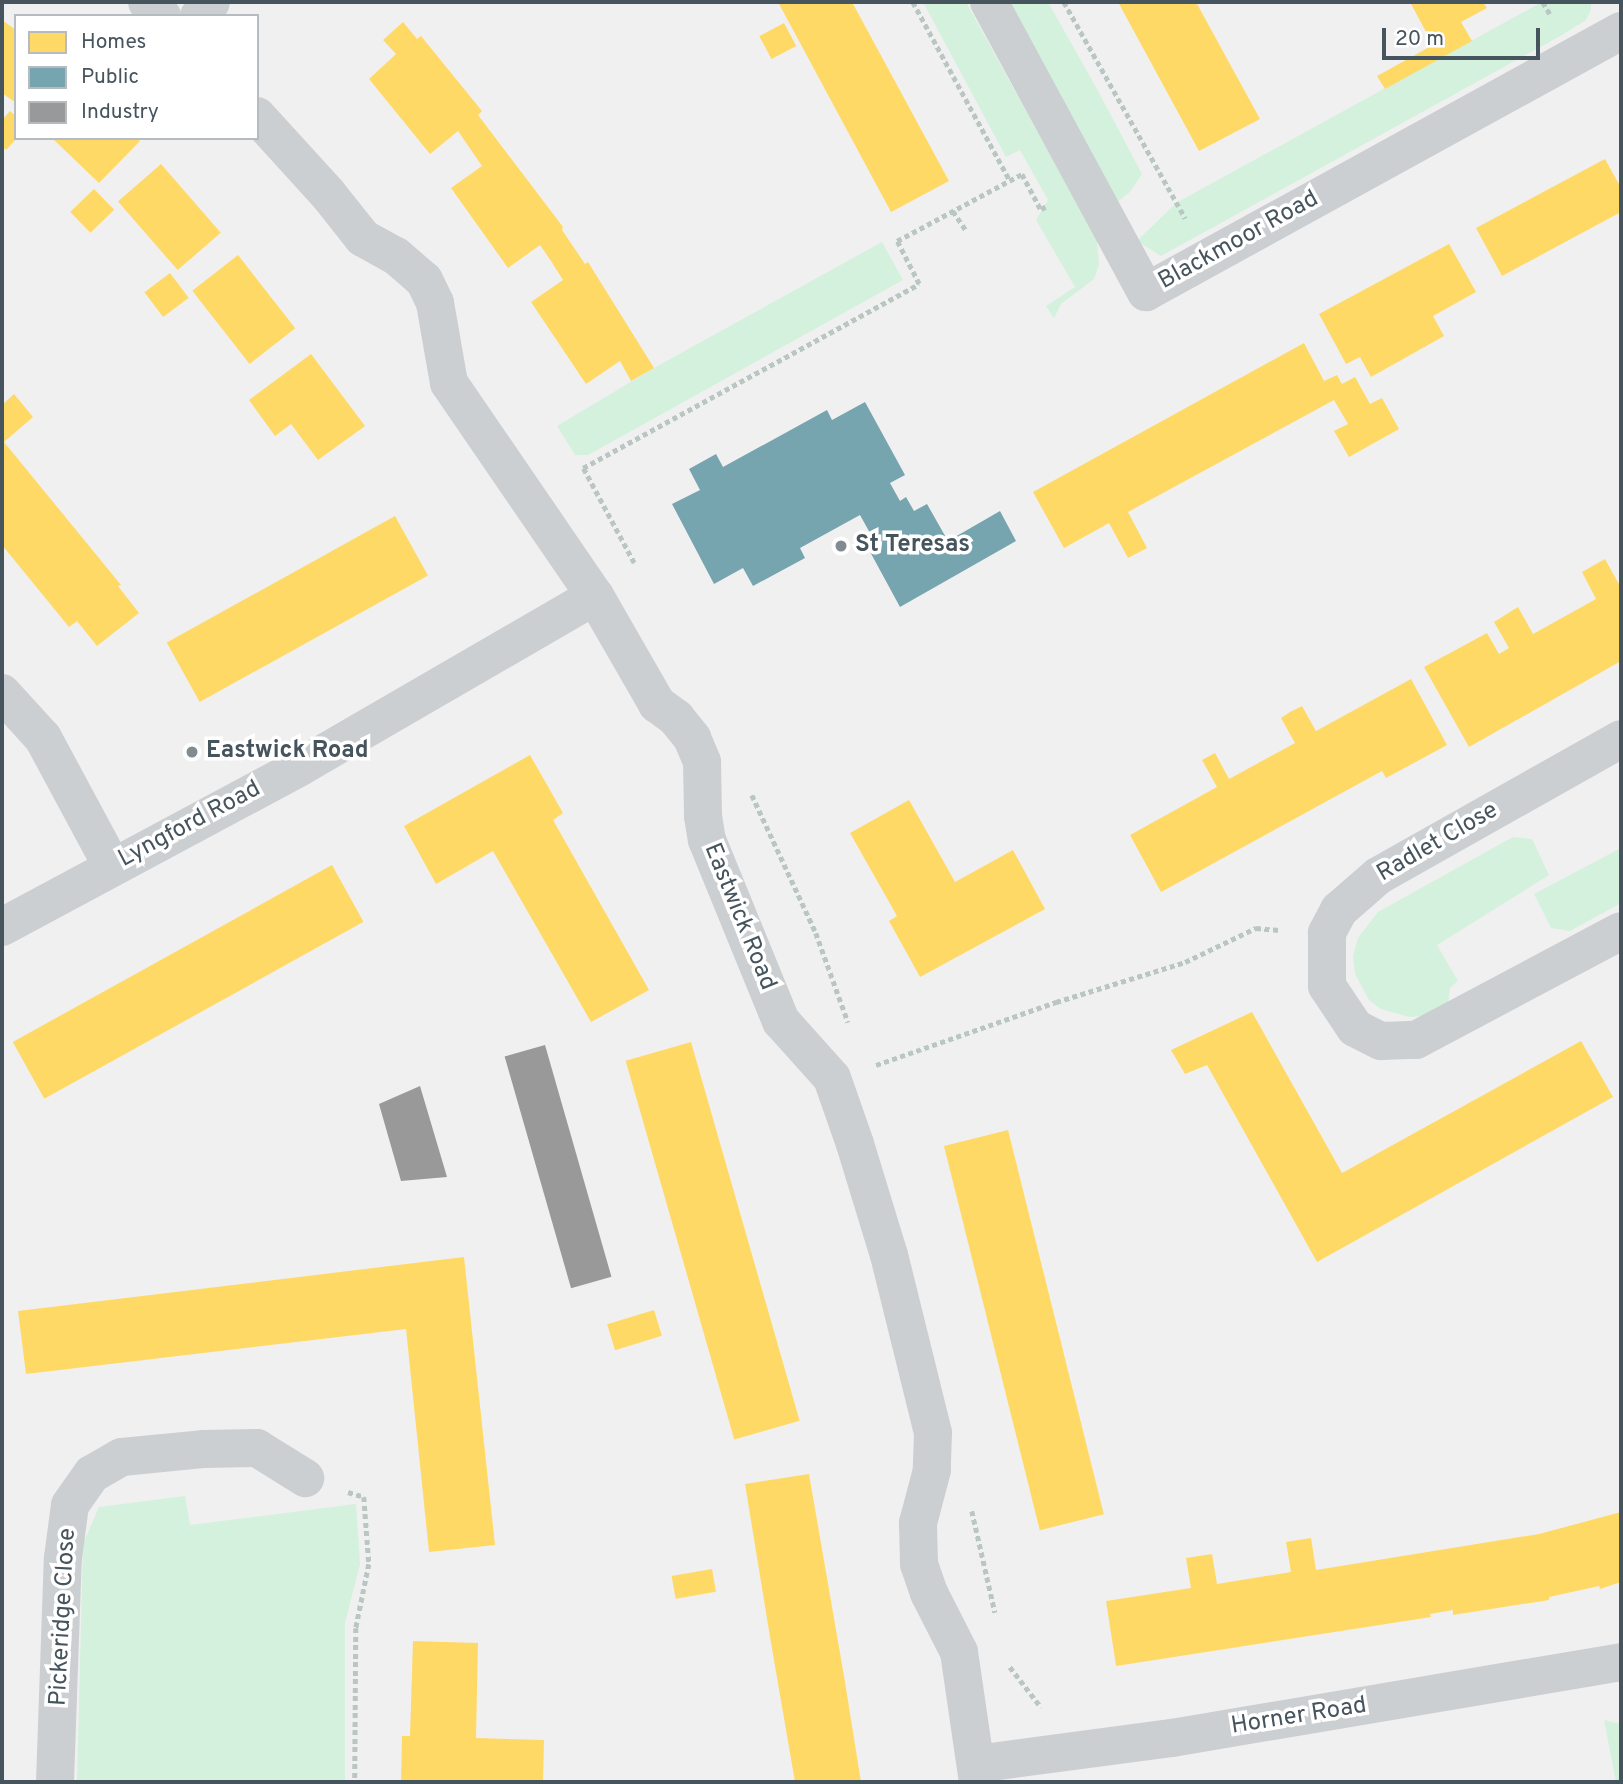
<!DOCTYPE html>
<style>
body{margin:0}
#map{position:relative;width:1623px;height:1784px;overflow:hidden;background:#f1f0f0;font-family:Overpass,sans-serif}
div>[style]{position:absolute}
.green>*{inset:0;background:#d3f1dc}
.homes>*{inset:0;background:#ffd966;transform-origin:0 0}
.public>*{inset:0;background:#76a5af}
.industry>*{inset:0;background:#999;transform-origin:0 0}
.path>*{height:4.5px;margin-top:-2.25px;transform-origin:0;background:repeating-linear-gradient(90deg,#b9c6c1 0 5px,transparent 0 8.5px)}
.minor>*{height:38px;margin:-19px;padding:0 19px;transform-origin:19px;border-radius:19px;background:#cccfd1}
.dots>*{width:19px;height:19px;translate:-50% -50%;box-sizing:border-box;border:4px solid #fff;border-radius:50%}
span{translate:-50% -50%;white-space:nowrap;text-align:center;line-height:1.15;-webkit-text-stroke:7px #fff;paint-order:stroke}
.street-label{font-size:24px;color:#46545d}
.poi-label{font-size:24px;color:#46545d;font-weight:700}
.left{translate:0 -50%;text-align:left}
.frame{position:absolute;inset:0;border:4px solid #46545d;pointer-events:none}
.legend{position:absolute;left:14px;top:14px;width:245px;height:126px;box-sizing:border-box;background:#fff;border:2px solid #b5bbbe;margin:0;padding:9px 12px;list-style:none;font-size:21px;color:#46545d}
.legend li{display:flex;align-items:center;gap:14px;height:35px}
.legend b{width:35px;border:2px solid #b5bbbe}
.scale{position:absolute;left:1382px;top:28px;width:158px;height:32px;box-sizing:border-box;border:4px solid #46545d;border-top:0;padding-left:9px;font-size:21px;line-height:24px;white-space:nowrap;color:#46545d;-webkit-text-stroke:5px #fff;paint-order:stroke}
</style>
<div id="map">
<div class="green">
<div style="clip-path:polygon(923px 2px,966px 2px,1097px 240px,1099px 264px,1094px 279px,1061px 304px,1054px 318px,1046px 306px,1075px 287px,1036px 220px,1048px 200px,1020px 150px,1006px 157px)"></div>
<div style="clip-path:polygon(1004px 2px,1048px 2px,1097px 89px,1142px 174px,1130px 192px,1115px 204px)"></div>
<div style="clip-path:polygon(1542px 2px,1591px 2px,1591px 10px,1586px 20px,1562px 35px,1161px 256px,1137px 241px,1176px 203px)"></div>
<div style="clip-path:polygon(882px 242px,903px 280px,588px 455px,575px 455px,557px 426px,654px 368px)"></div>
<div style="clip-path:polygon(1513px 837px,1532px 839px,1549px 875px,1437px 945px,1458px 981px,1450px 988px,1448px 1005px,1425px 1016px,1409px 1017px,1381px 1009px,1369px 1000px,1355px 974px,1353px 956px,1358px 938px,1378px 912px)"></div>
<div style="clip-path:polygon(1621px 848px,1621px 903px,1570px 931px,1551px 928px,1534px 894px)"></div>
<div style="clip-path:polygon(185px 1496px,190px 1525px,356px 1504px,360px 1564px,345px 1623px,345px 1782px,77px 1782px,83px 1544px,99px 1507px)"></div>
<div style="clip-path:polygon(1604px 1720px,1621px 1724px,1621px 1782px,1616px 1782px)"></div>
</div>
<div class="homes">
<div style="clip-path:polygon(778px 2px,852px 2px,949px 181px,891px 212px)"></div>
<div style="clip-path:polygon(1118px 2px,1196px 2px,1260px 119px,1199px 151px)"></div>
<div style="clip-path:polygon(1410px 2px,1483px 2px,1487px 8px,1461px 22px,1472px 41px,1385px 89px,1377px 76px,1433px 45px)"></div>
<div style="clip-path:polygon(2px 20px,16px 30px,16px 103px,2px 93px)"></div>
<div style="clip-path:polygon(403px 22px,417px 39px,421px 36px,482px 111px,478px 115px,563px 227px,562px 230px,585px 264px,588px 262px,654px 368px,631px 381px,620px 361px,586px 384px,531px 302px,563px 280px,551px 261px,540px 245px,508px 268px,451px 188px,482px 166px,458px 131px,430px 154px,369px 79px,396px 54px,383px 40px)"></div>
<div style="left:784px;top:23px;width:26px;height:28px;rotate:62deg"></div>
<div style="clip-path:polygon(10px 111px,16px 116px,16px 139px,6px 150px,2px 146px,2px 120px)"></div>
<div style="clip-path:polygon(52px 138px,137px 138px,140px 141px,99px 183px)"></div>
<div style="clip-path:polygon(1605px 159px,1621px 188px,1621px 212px,1502px 276px,1476px 228px)"></div>
<div style="left:161px;top:164px;width:91px;height:57px;rotate:49deg"></div>
<div style="left:94px;top:189px;width:29px;height:33px;rotate:46deg"></div>
<div style="clip-path:polygon(1449px 244px,1476px 292px,1433px 316px,1444px 336px,1371px 377px,1360px 357px,1346px 364px,1319px 314px)"></div>
<div style="left:238px;top:255px;width:93px;height:58px;rotate:52deg"></div>
<div style="left:170px;top:273px;width:31px;height:32px;rotate:53deg"></div>
<div style="clip-path:polygon(1304px 343px,1324px 381px,1337px 375px,1342px 384px,1355px 377px,1370px 404px,1382px 398px,1399px 429px,1349px 457px,1334px 431px,1348px 424px,1334px 400px,1128px 512px,1147px 548px,1128px 558px,1109px 523px,1064px 548px,1033px 492px)"></div>
<div style="clip-path:polygon(311px 354px,365px 426px,318px 460px,291px 424px,275px 436px,249px 400px)"></div>
<div style="clip-path:polygon(14px 394px,33px 417px,4px 442px,121px 585px,118px 586px,139px 613px,97px 646px,77px 621px,69px 627px,2px 545px,2px 405px)"></div>
<div style="left:395px;top:516px;width:68px;height:261px;rotate:61deg"></div>
<div style="clip-path:polygon(1605px 559px,1621px 588px,1621px 661px,1469px 747px,1424px 667px,1487px 633px,1499px 654px,1509px 648px,1494px 622px,1518px 607px,1533px 634px,1596px 599px,1582px 572px)"></div>
<div style="clip-path:polygon(1411px 679px,1447px 745px,1386px 778px,1382px 771px,1161px 892px,1130px 835px,1217px 787px,1202px 760px,1215px 753px,1229px 779px,1295px 743px,1281px 718px,1290px 712px,1302px 706px,1316px 731px)"></div>
<div style="clip-path:polygon(530px 755px,563px 813px,553px 820px,649px 990px,591px 1022px,493px 851px,436px 884px,404px 826px)"></div>
<div style="clip-path:polygon(909px 800px,955px 882px,1013px 850px,1045px 909px,920px 977px,889px 921px,897px 916px,850px 833px)"></div>
<div style="left:332px;top:865px;width:65px;height:365px;rotate:61deg"></div>
<div style="clip-path:polygon(1252px 1012px,1342px 1173px,1581px 1041px,1613px 1097px,1317px 1262px,1207px 1065px,1185px 1074px,1171px 1050px)"></div>
<div style="left:691px;top:1042px;width:394px;height:68px;rotate:74deg"></div>
<div style="left:1008px;top:1130px;width:396px;height:66px;rotate:76deg"></div>
<div style="clip-path:polygon(464px 1257px,495px 1545px,429px 1552px,406px 1329px,26px 1374px,18px 1311px)"></div>
<div style="left:654px;top:1310px;width:27px;height:49px;rotate:73deg"></div>
<div style="clip-path:polygon(809px 1474px,844px 1676px,861px 1782px,795px 1782px,770px 1637px,745px 1484px)"></div>
<div style="clip-path:polygon(1621px 1512px,1621px 1582px,1600px 1589px,1599px 1586px,1549px 1597px,1549px 1600px,1453px 1615px,1453px 1610px,1430px 1614px,1431px 1617px,1116px 1666px,1106px 1601px,1191px 1588px,1186px 1558px,1212px 1554px,1217px 1584px,1291px 1572px,1286px 1542px,1311px 1538px,1316px 1570px,1539px 1534px)"></div>
<div style="left:712px;top:1569px;width:23px;height:41px;rotate:80deg"></div>
<div style="clip-path:polygon(413px 1641px,478px 1643px,476px 1738px,544px 1740px,543px 1782px,401px 1782px,402px 1736px,410px 1736px)"></div>
</div>
<div class="public">
<div style="clip-path:polygon(865px 402px,905px 475px,890px 483px,900px 501px,906px 497px,914px 511px,927px 504px,948px 541px,1000px 511px,1016px 541px,900px 607px,862px 537px,870px 533px,860px 515px,800px 548px,805px 558px,753px 586px,743px 568px,714px 584px,672px 504px,700px 490px,689px 469px,716px 454px,723px 467px,827px 410px,832px 420px)"></div>
</div>
<div class="industry">
<div style="left:545px;top:1045px;width:241px;height:42px;rotate:74deg"></div>
<div style="clip-path:polygon(420px 1086px,447px 1177px,401px 1181px,379px 1104px)"></div>
</div>
<div class="path">
<div style="left:913px;top:2px;width:204px;rotate:61.5deg"></div>
<div style="left:1064px;top:2px;width:248px;rotate:60.7deg"></div>
<div style="left:1543px;top:2px;width:16px;rotate:60deg"></div>
<div style="left:953px;top:211px;width:23px;rotate:56deg"></div>
<div style="left:634px;top:563px;width:108px;rotate:-118.2deg"></div>
<div style="left:583px;top:468px;width:383px;rotate:-28.7deg"></div>
<div style="left:919px;top:284px;width:48px;rotate:-117.1deg"></div>
<div style="left:897px;top:241px;width:142px;rotate:-28.2deg"></div>
<div style="left:1022px;top:174px;width:40px;rotate:62deg"></div>
<div style="left:1041px;top:209px;width:7px;rotate:-27deg"></div>
<div style="left:752px;top:795px;width:152px;rotate:65.1deg"></div>
<div style="left:816px;top:933px;width:95px;rotate:70.2deg"></div>
<div style="left:876px;top:1065px;width:191px;rotate:-19.3deg"></div>
<div style="left:1056px;top:1002px;width:135px;rotate:-17.2deg"></div>
<div style="left:1185px;top:962px;width:79px;rotate:-25.6deg"></div>
<div style="left:1256px;top:928px;width:24px;rotate:5deg"></div>
<div style="left:348px;top:1492px;width:17px;rotate:17deg"></div>
<div style="left:364px;top:1497px;width:67px;rotate:85.7deg"></div>
<div style="left:369px;top:1564px;width:65px;rotate:101.5deg"></div>
<div style="left:356px;top:1628px;width:154px;rotate:90.4deg"></div>
<div style="left:972px;top:1511px;width:104px;rotate:77.2deg"></div>
<div style="left:1010px;top:1667px;width:51px;rotate:52.2deg"></div>
</div>
<div class="minor">
<div style="left:147px;top:2px;width:21px;rotate:43deg"></div>
<div style="left:989px;top:2px;width:330px;rotate:61.6deg"></div>
<div style="left:1146px;top:292px;width:542px;rotate:-28.79deg"></div>
<div style="left:199px;top:16px;width:18px;rotate:-49deg"></div>
<div style="left:257px;top:116px;width:105px;rotate:47.7deg"></div>
<div style="left:328px;top:194px;width:56px;rotate:51.5deg"></div>
<div style="left:363px;top:238px;width:38px;rotate:29deg"></div>
<div style="left:396px;top:256px;width:37px;rotate:41deg"></div>
<div style="left:424px;top:280px;width:25px;rotate:64deg"></div>
<div style="left:435px;top:303px;width:81px;rotate:80.1deg"></div>
<div style="left:449px;top:383px;width:258px;rotate:55.6deg"></div>
<div style="left:595px;top:596px;width:125px;rotate:60.1deg"></div>
<div style="left:657px;top:704px;width:24px;rotate:36deg"></div>
<div style="left:676px;top:718px;width:26px;rotate:51deg"></div>
<div style="left:692px;top:738px;width:26px;rotate:67deg"></div>
<div style="left:702px;top:762px;width:54px;rotate:88.9deg"></div>
<div style="left:703px;top:816px;width:24px;rotate:81deg"></div>
<div style="left:707px;top:840px;width:196px;rotate:67.8deg"></div>
<div style="left:781px;top:1021px;width:76px;rotate:48.2deg"></div>
<div style="left:832px;top:1078px;width:70px;rotate:70.8deg"></div>
<div style="left:855px;top:1144px;width:116px;rotate:73deg"></div>
<div style="left:889px;top:1255px;width:183px;rotate:76.1deg"></div>
<div style="left:933px;top:1433px;width:37px;rotate:92deg"></div>
<div style="left:932px;top:1470px;width:55px;rotate:104.8deg"></div>
<div style="left:918px;top:1523px;width:41px;rotate:88.6deg"></div>
<div style="left:919px;top:1564px;width:31px;rotate:71deg"></div>
<div style="left:929px;top:1593px;width:66px;rotate:63deg"></div>
<div style="left:959px;top:1652px;width:131px;rotate:81.7deg"></div>
<div style="left:2px;top:693px;width:61px;rotate:47.7deg"></div>
<div style="left:43px;top:738px;width:145px;rotate:61.7deg"></div>
<div style="left:1621px;top:739px;width:279px;rotate:150.6deg"></div>
<div style="left:1378px;top:876px;width:52px;rotate:138.9deg"></div>
<div style="left:1339px;top:910px;width:26px;rotate:118deg"></div>
<div style="left:1327px;top:933px;width:53px;rotate:90deg"></div>
<div style="left:1327px;top:986px;width:50px;rotate:56.3deg"></div>
<div style="left:1355px;top:1028px;width:29px;rotate:27deg"></div>
<div style="left:1381px;top:1041px;width:35px;rotate:-2deg"></div>
<div style="left:1416px;top:1040px;width:232px;rotate:-28deg"></div>
<div style="left:2px;top:927px;width:338px;rotate:-28.2deg"></div>
<div style="left:300px;top:767px;width:341px;rotate:-30.1deg"></div>
<div style="left:976px;top:1764px;width:198px;rotate:-7.6deg"></div>
<div style="left:1172px;top:1738px;width:455px;rotate:-9.6deg"></div>
<div style="left:55px;top:1782px;width:224px;rotate:-88deg"></div>
<div style="left:63px;top:1558px;width:53px;rotate:-82.5deg"></div>
<div style="left:70px;top:1505px;width:38px;rotate:-55deg"></div>
<div style="left:92px;top:1474px;width:34px;rotate:-30deg"></div>
<div style="left:122px;top:1457px;width:81px;rotate:-5.6deg"></div>
<div style="left:203px;top:1449px;width:54px;rotate:-1.1deg"></div>
<div style="left:257px;top:1448px;width:57px;rotate:32deg"></div>
</div>
<div class="dots">
<div style="left:841px;top:546px;background:#828b90"></div>
<div style="left:192px;top:752px;background:#828b90"></div>
</div>
<div class="street-label">
<span style="left:1239px;top:241px;rotate:-29deg">Blackmoor Road</span>
<span style="left:190px;top:825px;rotate:-28deg">Lyngford Road</span>
<span style="left:1438px;top:843px;rotate:-30deg">Radlet Close</span>
<span style="left:739px;top:917px;rotate:68deg">Eastwick Road</span>
<span style="left:64px;top:1617px;rotate:-87deg">Pickeridge Close</span>
<span style="left:1299px;top:1717px;rotate:-9deg">Horner Road</span>
</div>
<div class="poi-label">
<span class="left" style="left:855px;top:546px">St Teresas</span>
<span class="left" style="left:206px;top:752px">Eastwick Road</span>
</div>
<div class="frame"></div>
<ul class="legend">
<li><b style="height:19px;background:#ffd966"></b>Homes</li>
<li><b style="height:19px;background:#76a5af"></b>Public</li>
<li><b style="height:19px;background:#999"></b>Industry</li>
</ul>
<div class="scale">20 m</div>
</div>
